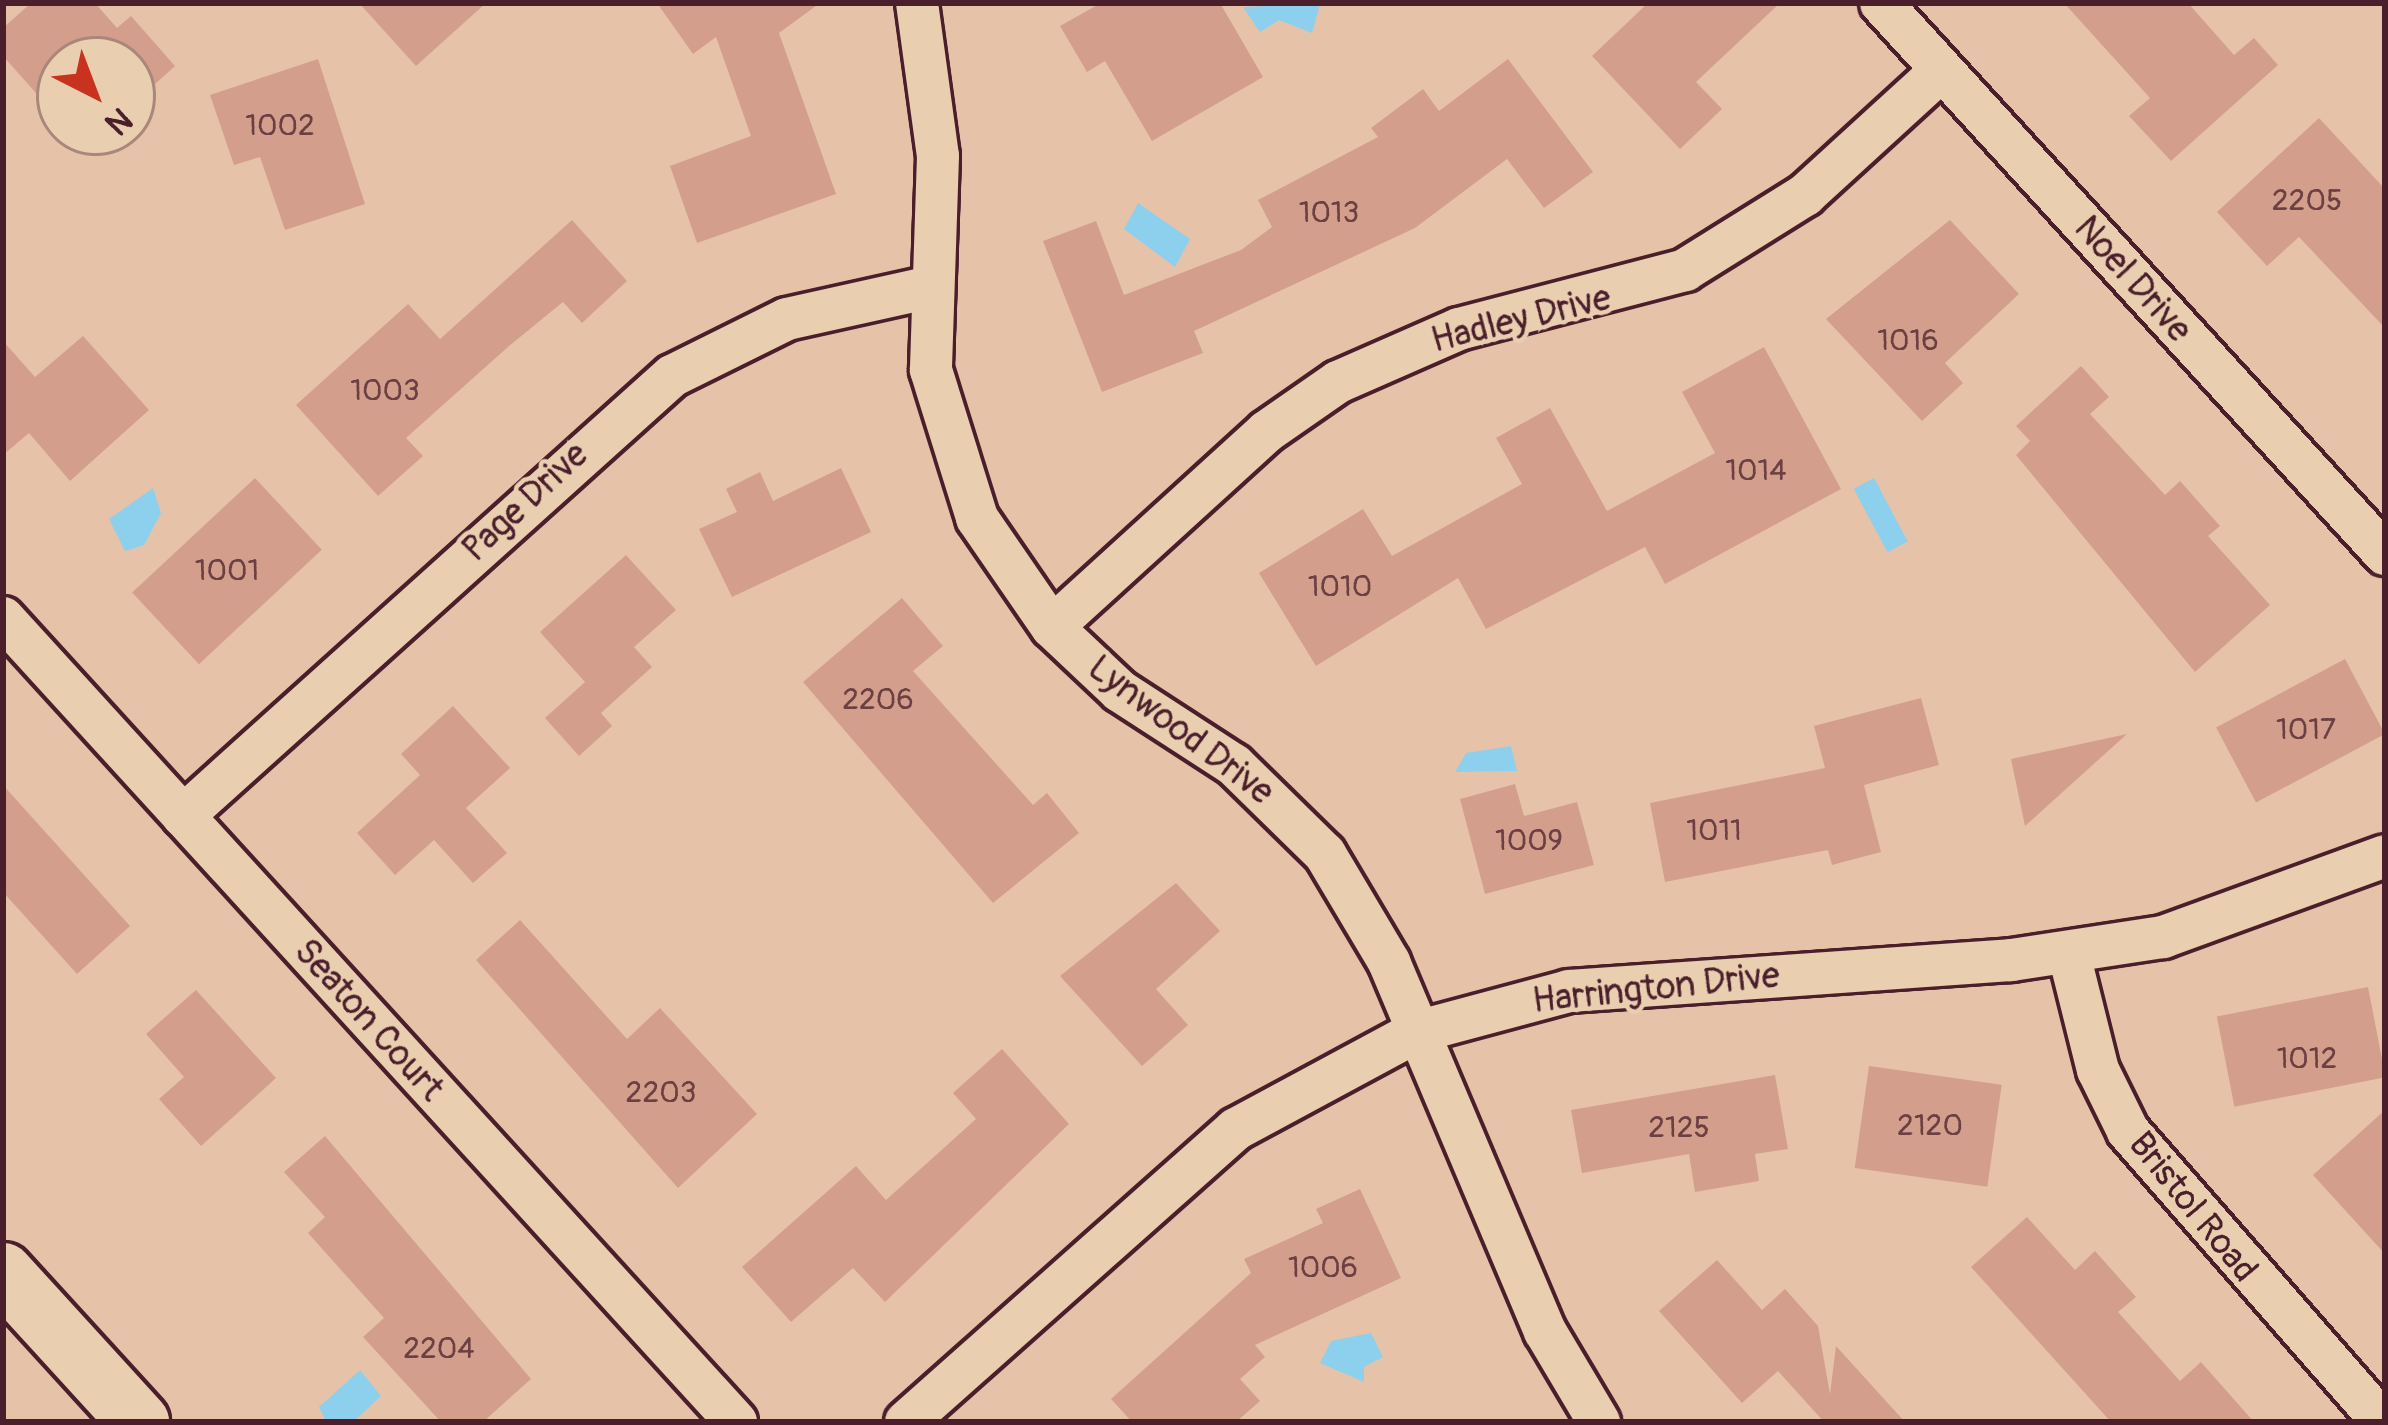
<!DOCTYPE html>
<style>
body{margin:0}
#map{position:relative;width:2388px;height:1425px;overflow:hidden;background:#e6c3a8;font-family:Pangolin,sans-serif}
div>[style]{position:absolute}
.water>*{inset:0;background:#8cd0ed;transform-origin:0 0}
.building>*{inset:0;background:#d39f8c;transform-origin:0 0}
.roads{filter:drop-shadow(3px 0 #4a1f2b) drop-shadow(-3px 0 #4a1f2b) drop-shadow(0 3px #4a1f2b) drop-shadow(0 -3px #4a1f2b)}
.street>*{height:42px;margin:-21px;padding:0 21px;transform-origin:21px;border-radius:21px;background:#e9ceb0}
.secondary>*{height:60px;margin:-30px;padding:0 30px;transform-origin:30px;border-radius:30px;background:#e9ceb0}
span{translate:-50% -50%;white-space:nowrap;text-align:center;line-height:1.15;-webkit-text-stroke:9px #e9ceb0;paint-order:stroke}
.number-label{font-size:30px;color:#6c3f43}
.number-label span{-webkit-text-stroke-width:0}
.street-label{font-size:36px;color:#4a1f2b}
.frame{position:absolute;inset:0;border:6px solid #4a1f2b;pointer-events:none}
.north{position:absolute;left:36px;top:36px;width:120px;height:120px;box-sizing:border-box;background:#e9ceb0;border:3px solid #a9887b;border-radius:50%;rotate:138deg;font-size:33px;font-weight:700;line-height:48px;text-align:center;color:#4a1f2b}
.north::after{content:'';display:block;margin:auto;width:42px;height:54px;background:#c8321e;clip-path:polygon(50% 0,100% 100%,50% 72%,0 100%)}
</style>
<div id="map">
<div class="water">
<div style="clip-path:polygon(1320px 4px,1312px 33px,1279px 20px,1260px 32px,1243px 7px)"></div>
<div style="clip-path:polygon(1138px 203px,1190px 239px,1175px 267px,1124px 229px)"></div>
<div style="left:1874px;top:478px;width:72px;height:23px;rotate:62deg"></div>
<div style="clip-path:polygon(153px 488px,161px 513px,144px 545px,125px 551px,109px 519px)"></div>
<div style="clip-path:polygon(1511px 746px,1517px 771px,1455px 772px,1466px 753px)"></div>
<div style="clip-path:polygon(1371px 1333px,1383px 1357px,1364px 1367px,1364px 1382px,1320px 1363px,1331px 1341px)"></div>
<div style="clip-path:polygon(360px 1370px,381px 1396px,353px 1422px,326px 1422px,319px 1407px)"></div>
</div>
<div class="building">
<div style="clip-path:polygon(31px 3px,95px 3px,117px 28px,131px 16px,175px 66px,132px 105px,132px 60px,60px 60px,60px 120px,3px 56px,3px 28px)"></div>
<div style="clip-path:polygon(359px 3px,486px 3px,416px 66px)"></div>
<div style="clip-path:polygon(657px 3px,820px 3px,779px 33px,836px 194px,697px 243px,670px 166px,751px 136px,716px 37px,693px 54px)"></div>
<div style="clip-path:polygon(1101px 3px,1220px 3px,1263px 77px,1152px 141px,1105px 61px,1087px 72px,1060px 26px)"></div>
<div style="clip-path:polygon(1648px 3px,1780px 3px,1696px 82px,1722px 109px,1680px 149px,1592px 56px)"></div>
<div style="clip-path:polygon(2064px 3px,2188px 3px,2234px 55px,2254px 38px,2278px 65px,2171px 161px,2129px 116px,2150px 98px)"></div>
<div style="clip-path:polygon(318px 59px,365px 204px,285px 230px,260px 157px,234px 165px,210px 95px)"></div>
<div style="clip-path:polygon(1508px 59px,1593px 172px,1544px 208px,1507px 159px,1415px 228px,1194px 331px,1203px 353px,1102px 392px,1043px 241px,1096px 221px,1124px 295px,1241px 250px,1272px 227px,1258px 200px,1378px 137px,1371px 128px,1423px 89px,1439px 111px)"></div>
<div style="clip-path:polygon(2319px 118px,2385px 189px,2385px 328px,2299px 237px,2267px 266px,2217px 212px)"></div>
<div style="clip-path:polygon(572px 220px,627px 281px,582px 323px,563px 302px,509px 346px,406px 438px,423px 456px,378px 496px,296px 405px,408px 304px,440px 339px)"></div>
<div style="clip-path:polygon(1950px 220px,2019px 294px,1945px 363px,1963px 383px,1922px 421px,1826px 319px)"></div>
<div style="clip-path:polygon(83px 336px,149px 410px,70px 481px,29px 433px,3px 455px,3px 341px,35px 377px)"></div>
<div style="clip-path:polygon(1764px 347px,1841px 489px,1665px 584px,1645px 547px,1486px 629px,1458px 578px,1316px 666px,1259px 573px,1363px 509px,1392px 556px,1522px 484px,1496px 438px,1550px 408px,1607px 511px,1715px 453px,1682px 392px)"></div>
<div style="clip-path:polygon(2081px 366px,2109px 397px,2090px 414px,2165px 495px,2180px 481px,2220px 526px,2208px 536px,2270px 605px,2195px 672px,2016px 455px,2030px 441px,2016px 426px)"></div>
<div style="clip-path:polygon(841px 468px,871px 532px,732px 597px,699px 529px,737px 512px,726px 489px,760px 472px,773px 501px)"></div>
<div style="left:255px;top:478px;width:98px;height:168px;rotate:47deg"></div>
<div style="clip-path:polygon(626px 555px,676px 610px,634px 647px,652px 667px,601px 713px,612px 726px,579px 756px,545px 718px,585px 682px,540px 632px)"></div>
<div style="clip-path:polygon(902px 598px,943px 646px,913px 671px,1033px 805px,1047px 793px,1079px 833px,993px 903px,803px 682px)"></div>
<div style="left:2345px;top:659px;width:85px;height:146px;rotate:62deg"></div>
<div style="clip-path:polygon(1921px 698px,1939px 765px,1864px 785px,1881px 852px,1832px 865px,1828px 850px,1665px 882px,1650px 803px,1825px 768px,1814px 726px)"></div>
<div style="clip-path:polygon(453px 706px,510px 768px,466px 808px,507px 853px,473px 883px,434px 840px,395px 875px,357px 833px,420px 775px,401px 754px)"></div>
<div style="clip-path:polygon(2127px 734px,2025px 826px,2011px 759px)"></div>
<div style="clip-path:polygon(1515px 784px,1524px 816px,1577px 802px,1594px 865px,1485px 894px,1460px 799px)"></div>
<div style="clip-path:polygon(3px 785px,130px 926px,77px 974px,3px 892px)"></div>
<div style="clip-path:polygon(1176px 883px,1220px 931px,1156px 989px,1188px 1025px,1142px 1066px,1060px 976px)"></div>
<div style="clip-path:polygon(520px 920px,627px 1039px,660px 1008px,757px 1114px,678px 1188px,476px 960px)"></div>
<div style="left:2368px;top:987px;width:92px;height:154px;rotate:79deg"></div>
<div style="clip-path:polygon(196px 990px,276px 1078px,201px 1146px,159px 1099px,184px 1077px,146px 1034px)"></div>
<div style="clip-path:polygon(1002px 1049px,1069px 1124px,885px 1302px,853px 1268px,791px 1322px,742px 1267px,856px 1166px,886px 1200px,976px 1119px,953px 1093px)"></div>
<div style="left:1869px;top:1066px;width:134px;height:103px;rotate:8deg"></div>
<div style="clip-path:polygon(1775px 1075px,1788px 1149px,1755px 1154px,1759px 1181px,1695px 1192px,1689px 1154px,1582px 1173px,1571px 1110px)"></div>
<div style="clip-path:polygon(2385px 1110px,2385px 1254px,2313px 1175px)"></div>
<div style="clip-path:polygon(325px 1136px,531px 1379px,483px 1422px,441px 1422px,363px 1337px,384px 1318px,308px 1233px,325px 1217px,284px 1172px)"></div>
<div style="clip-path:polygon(1360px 1189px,1401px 1278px,1255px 1345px,1265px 1357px,1240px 1379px,1260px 1401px,1236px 1422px,1132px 1422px,1111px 1399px,1251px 1273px,1244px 1259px,1323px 1223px,1316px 1209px)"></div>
<div style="clip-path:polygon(2027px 1217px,2075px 1270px,2095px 1251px,2136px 1297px,2118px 1312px,2180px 1381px,2201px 1362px,2254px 1422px,2111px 1422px,1971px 1267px)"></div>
<div style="clip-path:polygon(1717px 1260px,1762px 1310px,1785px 1289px,1818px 1326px,1830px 1394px,1836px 1346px,1905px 1422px,1824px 1422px,1778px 1371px,1742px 1403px,1659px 1311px)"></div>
</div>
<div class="roads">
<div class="street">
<div style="left:917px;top:3px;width:154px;rotate:82.2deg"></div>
<div style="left:938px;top:156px;width:214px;rotate:91.9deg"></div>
<div style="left:931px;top:370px;width:155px;rotate:72.7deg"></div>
<div style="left:977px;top:518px;width:132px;rotate:55.5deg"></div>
<div style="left:1052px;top:627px;width:93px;rotate:43.3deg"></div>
<div style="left:1120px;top:691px;width:136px;rotate:33deg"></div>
<div style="left:1234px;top:765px;width:127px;rotate:44.4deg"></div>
<div style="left:1325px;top:854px;width:126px;rotate:59.3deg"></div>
<div style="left:1389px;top:962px;width:401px;rotate:67.1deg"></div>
<div style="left:1545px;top:1331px;width:106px;rotate:59.3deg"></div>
<div style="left:1881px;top:3px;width:747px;rotate:47.55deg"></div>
<div style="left:3px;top:618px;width:1088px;rotate:47.64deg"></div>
<div style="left:1052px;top:627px;width:290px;rotate:-42.3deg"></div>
<div style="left:1266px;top:432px;width:88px;rotate:-34.8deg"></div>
<div style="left:1338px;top:382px;width:132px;rotate:-23.7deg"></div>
<div style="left:1459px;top:329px;width:234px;rotate:-14.6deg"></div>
<div style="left:1685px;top:270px;width:142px;rotate:-32deg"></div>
<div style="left:1805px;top:195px;width:185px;rotate:-42.4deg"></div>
<div style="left:183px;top:816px;width:658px;rotate:-41.98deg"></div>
<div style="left:672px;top:376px;width:128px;rotate:-26.4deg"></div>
<div style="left:787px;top:319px;width:143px;rotate:-12.5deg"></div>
<div style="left:2069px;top:954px;width:120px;rotate:76deg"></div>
<div style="left:2098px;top:1070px;width:68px;rotate:63.8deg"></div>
<div style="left:2128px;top:1131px;width:387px;rotate:48.8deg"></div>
<div style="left:906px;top:1422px;width:441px;rotate:-41.6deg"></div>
<div style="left:1236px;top:1129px;width:204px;rotate:-28.3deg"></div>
<div style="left:1416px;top:1032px;width:158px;rotate:-15deg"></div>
<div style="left:1569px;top:991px;width:443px;rotate:-4deg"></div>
<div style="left:2011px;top:960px;width:154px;rotate:-8.6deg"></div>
<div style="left:2163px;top:937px;width:236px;rotate:-20deg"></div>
</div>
<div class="secondary">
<div style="left:3px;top:1273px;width:202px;rotate:47.6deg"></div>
</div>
</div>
<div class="number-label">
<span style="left:280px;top:126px">1002</span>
<span style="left:2307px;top:201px">2205</span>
<span style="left:1329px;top:213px">1013</span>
<span style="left:1908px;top:341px">1016</span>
<span style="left:385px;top:391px">1003</span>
<span style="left:1756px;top:471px">1014</span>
<span style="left:227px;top:571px">1001</span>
<span style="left:1340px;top:587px">1010</span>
<span style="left:878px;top:700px">2206</span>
<span style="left:2306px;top:730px">1017</span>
<span style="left:1714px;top:831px">1011</span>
<span style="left:1529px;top:841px">1009</span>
<span style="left:2307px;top:1059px">1012</span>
<span style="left:661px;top:1093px">2203</span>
<span style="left:1930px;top:1126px">2120</span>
<span style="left:1679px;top:1128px">2125</span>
<span style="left:1323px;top:1268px">1006</span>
<span style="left:439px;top:1349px">2204</span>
</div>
<div class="street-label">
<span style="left:2133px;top:279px;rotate:48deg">Noel Drive</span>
<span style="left:1521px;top:319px;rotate:-14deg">Hadley Drive</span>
<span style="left:525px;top:502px;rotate:-43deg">Page Drive</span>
<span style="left:1181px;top:730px;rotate:37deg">Lynwood Drive</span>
<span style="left:1656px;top:988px;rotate:-6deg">Harrington Drive</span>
<span style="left:369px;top:1020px;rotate:48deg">Seaton Court</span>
<span style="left:2193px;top:1207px;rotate:51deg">Bristol Road</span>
</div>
<div class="frame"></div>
<div class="north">N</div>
</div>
